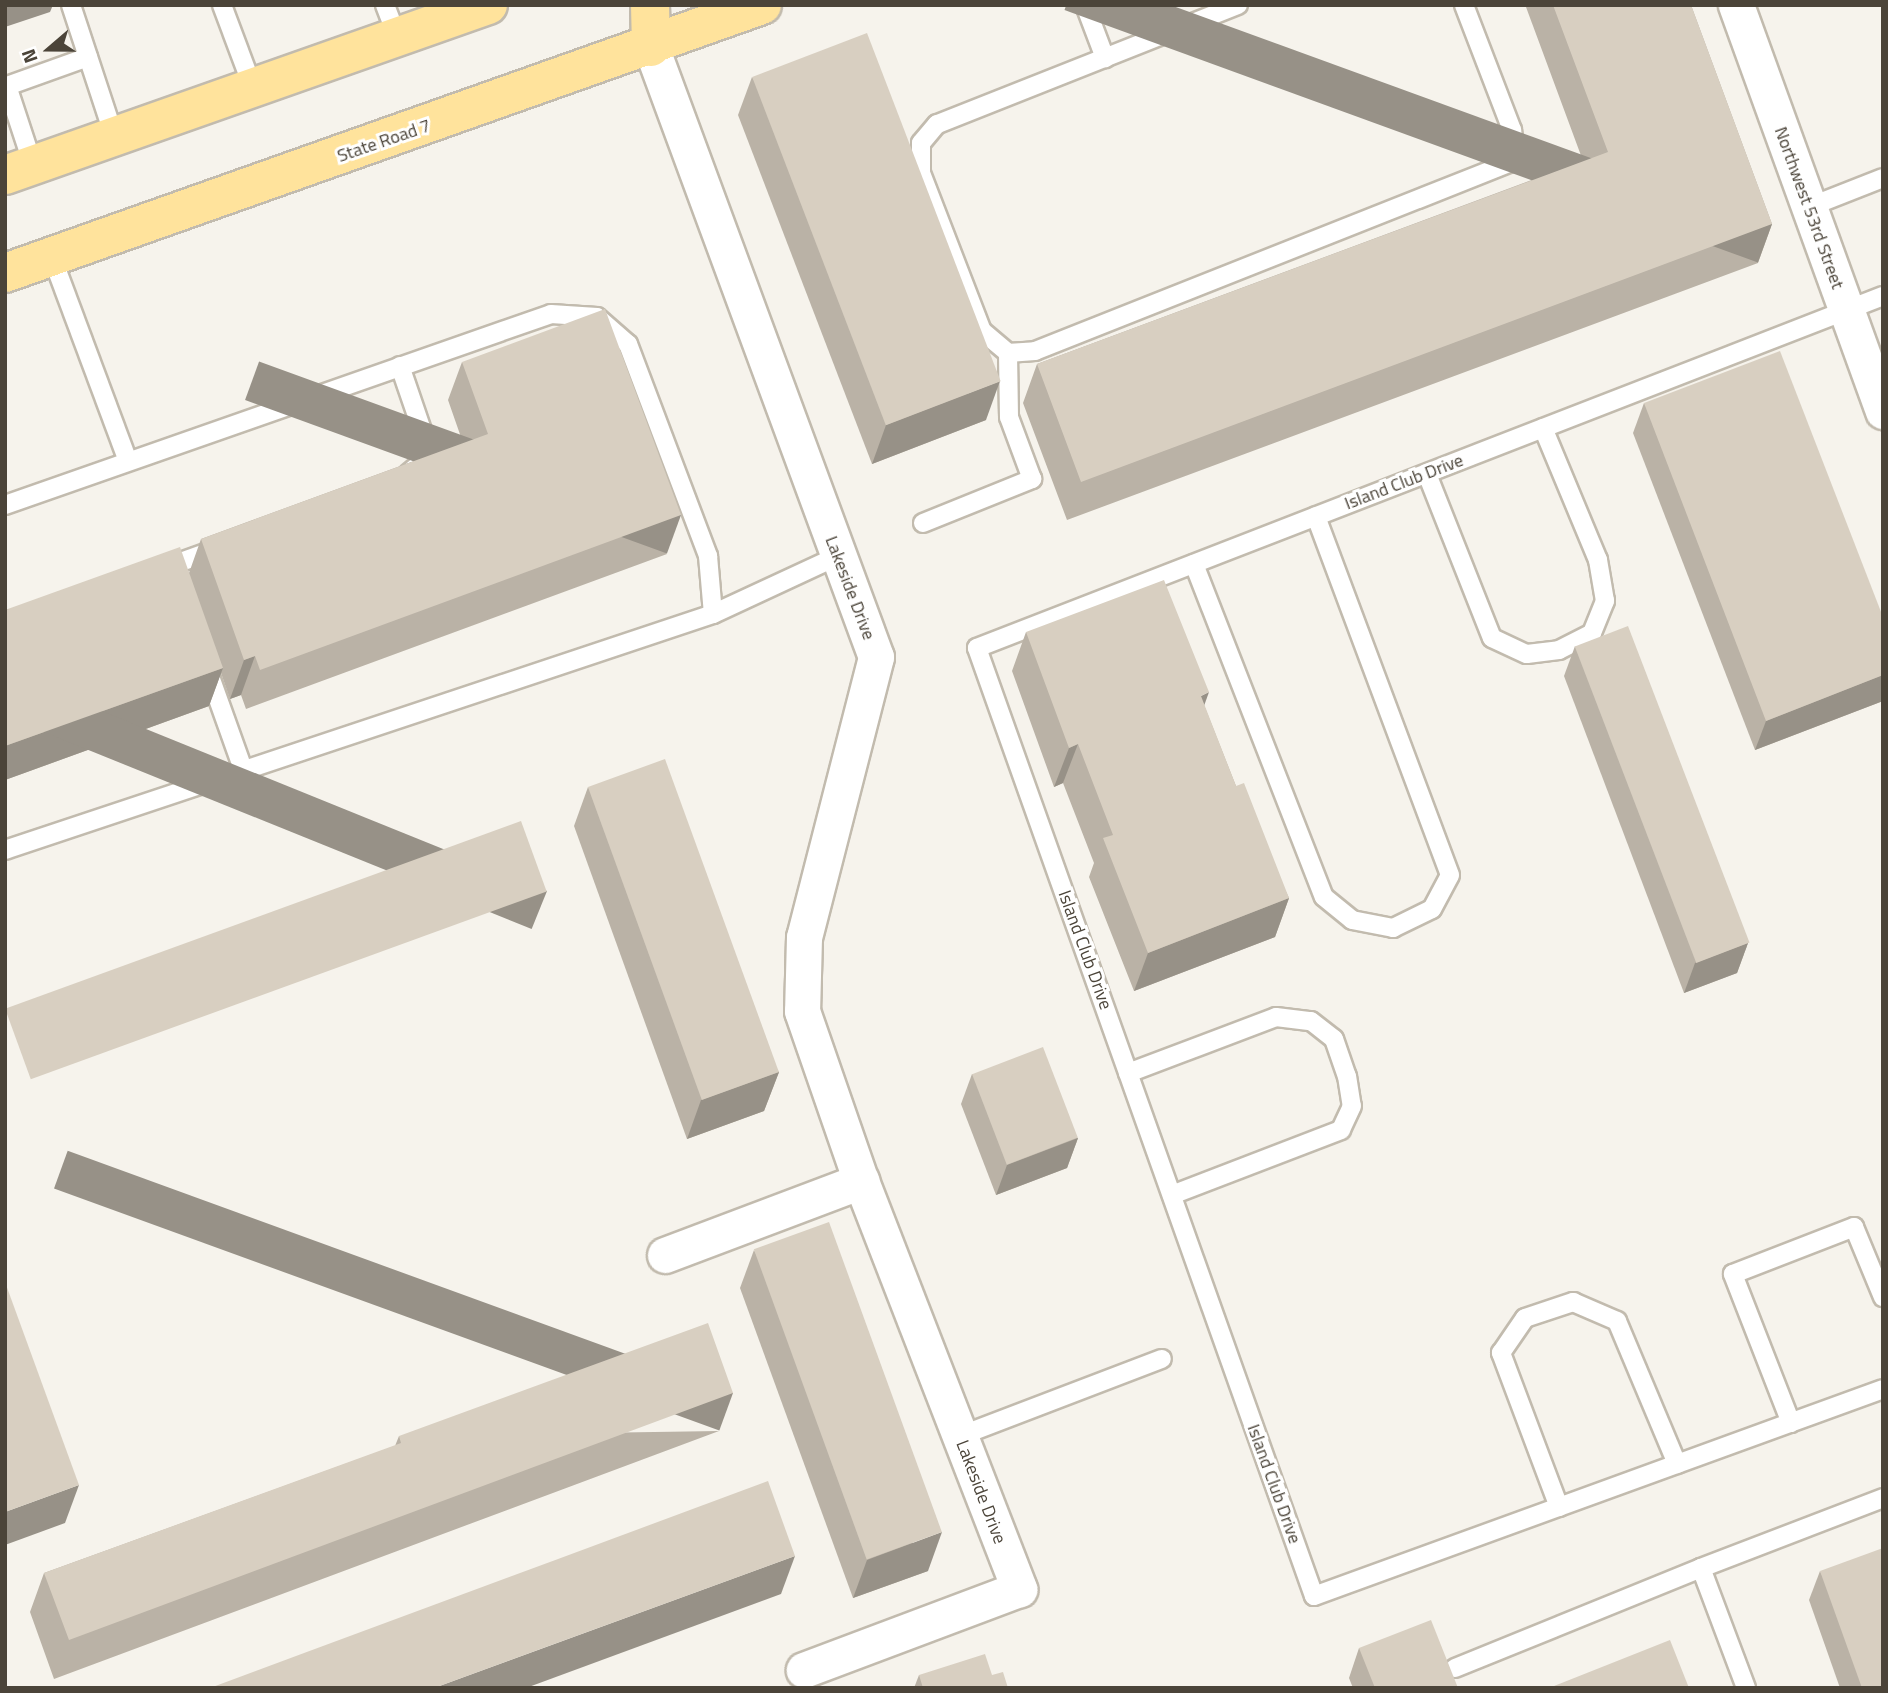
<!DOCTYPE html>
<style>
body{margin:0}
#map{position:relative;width:1888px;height:1693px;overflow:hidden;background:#f6f3ec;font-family:"Titillium Web",sans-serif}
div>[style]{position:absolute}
.roads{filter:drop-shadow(2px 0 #c2bbae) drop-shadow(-2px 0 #c2bbae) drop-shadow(0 2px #c2bbae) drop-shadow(0 -2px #c2bbae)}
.lane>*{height:18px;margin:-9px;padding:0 9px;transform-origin:9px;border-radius:9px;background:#fff}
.street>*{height:35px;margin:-17.5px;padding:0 17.5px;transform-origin:17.5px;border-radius:17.5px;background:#fff}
.primary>*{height:38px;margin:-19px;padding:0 19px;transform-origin:19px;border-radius:19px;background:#ffe39c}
.wall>*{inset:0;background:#bab2a6}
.shaded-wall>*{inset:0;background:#979187;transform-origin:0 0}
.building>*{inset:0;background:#d8cfc1;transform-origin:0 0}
span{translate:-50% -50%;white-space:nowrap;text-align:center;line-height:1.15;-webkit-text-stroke:6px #fff;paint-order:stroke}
.street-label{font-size:18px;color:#4b4439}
.frame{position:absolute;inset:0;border:7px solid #4b4439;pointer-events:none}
.north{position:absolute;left:14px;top:14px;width:70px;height:70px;-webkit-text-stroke:5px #fff;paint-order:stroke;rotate:250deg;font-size:19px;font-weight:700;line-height:28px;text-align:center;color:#4b4439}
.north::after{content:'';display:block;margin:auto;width:24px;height:32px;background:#4b4439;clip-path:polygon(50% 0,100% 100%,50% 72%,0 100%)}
</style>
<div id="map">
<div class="roads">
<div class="lane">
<div style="left:71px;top:5px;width:138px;rotate:71.8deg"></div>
<div style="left:222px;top:5px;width:89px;rotate:69.5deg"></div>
<div style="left:385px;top:5px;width:34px;rotate:69deg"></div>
<div style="left:1085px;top:5px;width:57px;rotate:69.3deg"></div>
<div style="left:1238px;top:5px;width:324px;rotate:158.4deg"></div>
<div style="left:937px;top:124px;width:25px;rotate:130deg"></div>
<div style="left:921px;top:143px;width:30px;rotate:90deg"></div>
<div style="left:921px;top:173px;width:169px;rotate:68.9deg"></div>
<div style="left:982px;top:331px;width:34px;rotate:40deg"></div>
<div style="left:1008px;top:353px;width:27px;rotate:-4deg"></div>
<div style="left:1035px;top:351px;width:510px;rotate:-21.63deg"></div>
<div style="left:1509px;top:163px;width:13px;rotate:-67deg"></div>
<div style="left:1514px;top:151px;width:21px;rotate:-95deg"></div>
<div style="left:1512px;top:130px;width:134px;rotate:-111deg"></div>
<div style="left:33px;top:165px;width:83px;rotate:-108.2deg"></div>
<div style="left:7px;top:86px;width:86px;rotate:-19.7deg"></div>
<div style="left:1809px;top:207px;width:79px;rotate:-21.4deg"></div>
<div style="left:52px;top:257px;width:215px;rotate:69.6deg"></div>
<div style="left:1883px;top:296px;width:972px;rotate:158.77deg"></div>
<div style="left:977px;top:648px;width:1006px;rotate:70.43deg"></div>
<div style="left:1314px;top:1596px;width:605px;rotate:-19.99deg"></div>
<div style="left:400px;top:366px;width:77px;rotate:71.1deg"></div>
<div style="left:425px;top:439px;width:24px;rotate:99deg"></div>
<div style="left:421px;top:463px;width:17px;rotate:140deg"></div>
<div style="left:1427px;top:474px;width:176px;rotate:68.4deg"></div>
<div style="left:1492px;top:638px;width:38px;rotate:25deg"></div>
<div style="left:1527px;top:654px;width:32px;rotate:-7deg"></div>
<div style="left:1559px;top:650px;width:37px;rotate:-27deg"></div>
<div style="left:1592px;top:633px;width:35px;rotate:-68deg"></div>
<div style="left:1605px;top:601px;width:42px;rotate:-99.7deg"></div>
<div style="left:1598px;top:560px;width:143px;rotate:-112.6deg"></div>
<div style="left:5px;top:505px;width:578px;rotate:-19.28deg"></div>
<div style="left:551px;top:314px;width:46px;rotate:3.7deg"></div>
<div style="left:597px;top:317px;width:41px;rotate:41.1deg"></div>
<div style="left:628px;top:344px;width:227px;rotate:69.3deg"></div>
<div style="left:708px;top:556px;width:58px;rotate:85.1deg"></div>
<div style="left:713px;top:614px;width:746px;rotate:161.57deg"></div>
<div style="left:923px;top:523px;width:118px;rotate:-22deg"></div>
<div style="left:1032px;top:479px;width:66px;rotate:-110.4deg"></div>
<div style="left:1009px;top:417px;width:64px;rotate:-90.9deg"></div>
<div style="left:1194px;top:564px;width:357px;rotate:68.7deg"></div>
<div style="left:1324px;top:897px;width:36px;rotate:39deg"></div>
<div style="left:1352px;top:920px;width:42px;rotate:11deg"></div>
<div style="left:1393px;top:928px;width:43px;rotate:-26deg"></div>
<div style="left:1432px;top:909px;width:38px;rotate:-62deg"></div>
<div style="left:1450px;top:875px;width:383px;rotate:-110.5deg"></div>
<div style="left:164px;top:568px;width:56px;rotate:-19.7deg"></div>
<div style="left:713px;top:614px;width:138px;rotate:-24.9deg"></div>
<div style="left:207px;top:668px;width:110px;rotate:70.4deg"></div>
<div style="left:1128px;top:1073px;width:158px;rotate:-20.7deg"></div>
<div style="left:1276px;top:1017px;width:35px;rotate:7deg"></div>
<div style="left:1311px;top:1021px;width:29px;rotate:38deg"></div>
<div style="left:1334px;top:1039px;width:39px;rotate:71deg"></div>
<div style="left:1347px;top:1076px;width:30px;rotate:81deg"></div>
<div style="left:1352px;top:1106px;width:26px;rotate:115deg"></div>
<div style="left:1341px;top:1130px;width:181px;rotate:159deg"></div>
<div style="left:1791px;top:1423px;width:160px;rotate:-111.3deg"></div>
<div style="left:1733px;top:1274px;width:130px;rotate:-21.2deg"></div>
<div style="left:1854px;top:1227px;width:76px;rotate:67.5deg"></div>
<div style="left:960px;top:1436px;width:216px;rotate:-20.9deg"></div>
<div style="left:1559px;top:1507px;width:165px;rotate:-110.6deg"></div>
<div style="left:1501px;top:1353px;width:42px;rotate:-55.6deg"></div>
<div style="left:1525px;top:1318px;width:51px;rotate:-18.4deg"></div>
<div style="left:1573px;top:1302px;width:48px;rotate:23.4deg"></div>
<div style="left:1617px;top:1321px;width:155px;rotate:67.2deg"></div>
<div style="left:1701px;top:1568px;width:195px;rotate:-21deg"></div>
<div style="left:1455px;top:1668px;width:266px;rotate:-22.1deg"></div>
<div style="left:1701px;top:1568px;width:128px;rotate:69.4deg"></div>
</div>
<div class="street">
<div style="left:1736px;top:5px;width:432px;rotate:70.1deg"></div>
<div style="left:651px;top:47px;width:650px;rotate:69.75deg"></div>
<div style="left:876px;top:657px;width:289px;rotate:104.4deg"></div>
<div style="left:804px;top:937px;width:74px;rotate:91.5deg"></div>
<div style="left:802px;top:1011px;width:180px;rotate:70.9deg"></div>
<div style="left:861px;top:1181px;width:438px;rotate:68.8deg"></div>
<div style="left:1019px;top:1589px;width:230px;rotate:159.4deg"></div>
<div style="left:665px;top:1255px;width:210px;rotate:-20.7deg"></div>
</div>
<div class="primary">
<div style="left:650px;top:5px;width:42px;rotate:88.6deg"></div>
<div style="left:5px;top:175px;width:512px;rotate:-19.39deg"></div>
<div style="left:5px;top:273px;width:803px;rotate:-19.5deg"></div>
</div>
</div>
<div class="wall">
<div style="clip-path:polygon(1526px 5px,1691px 5px,1772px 224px,1758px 263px,1067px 520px,1023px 403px,1037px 364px,1583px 161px,1526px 7px)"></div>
<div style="clip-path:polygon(752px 77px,986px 420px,872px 464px,738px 115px)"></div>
<div style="clip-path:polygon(462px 362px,667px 554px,246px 709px,241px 695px,230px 699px,221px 673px,209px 706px,5px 780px,5px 610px,189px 573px,201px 539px,463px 443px,448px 400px)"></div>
<div style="clip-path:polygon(1644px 403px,1883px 617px,1883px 701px,1755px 750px,1633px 433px)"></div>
<div style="clip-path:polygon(1026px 632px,1204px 705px,1236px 786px,1289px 898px,1275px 937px,1134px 991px,1089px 877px,1094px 863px,1063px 783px,1054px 787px,1012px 671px)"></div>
<div style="clip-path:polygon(1575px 646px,1748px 943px,1737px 973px,1684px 993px,1564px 676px)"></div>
<div style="clip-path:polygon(588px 787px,779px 1072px,764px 1111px,687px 1139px,574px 826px)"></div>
<div style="clip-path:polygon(972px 1074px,1078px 1138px,1067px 1168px,996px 1195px,961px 1104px)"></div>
<div style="clip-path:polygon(754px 1250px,928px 1571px,853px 1598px,740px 1288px)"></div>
<div style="clip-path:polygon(719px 1431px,54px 1679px,30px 1612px,44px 1573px,395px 1446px,399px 1436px)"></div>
<div style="clip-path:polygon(1820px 1571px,1883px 1688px,1840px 1688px,1809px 1600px)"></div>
<div style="clip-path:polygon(1359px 1648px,1458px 1688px,1353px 1688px,1349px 1678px)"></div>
<div style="clip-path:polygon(919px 1675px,992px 1675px,1008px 1688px,914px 1688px)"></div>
</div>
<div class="shaded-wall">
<div style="clip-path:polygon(5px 5px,53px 5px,50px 12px,5px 27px)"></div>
<div style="left:1772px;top:224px;width:41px;height:738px;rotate:110deg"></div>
<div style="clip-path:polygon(1000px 381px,986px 420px,872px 464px,886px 425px)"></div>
<div style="left:681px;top:515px;width:41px;height:449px;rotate:110deg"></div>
<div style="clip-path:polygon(255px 656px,241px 695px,230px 699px,244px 660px)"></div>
<div style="clip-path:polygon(223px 668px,209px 706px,5px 780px,5px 746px)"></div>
<div style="clip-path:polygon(1883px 675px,1883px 701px,1755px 750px,1766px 721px)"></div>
<div style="clip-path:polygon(1209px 692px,1195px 731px,1201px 696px)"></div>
<div style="clip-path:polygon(1078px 744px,1063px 783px,1054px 787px,1069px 748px)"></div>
<div style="left:547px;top:891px;width:41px;height:577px;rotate:112deg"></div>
<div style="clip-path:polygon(1289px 898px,1275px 937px,1134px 991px,1148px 953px)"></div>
<div style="clip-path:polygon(1748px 943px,1737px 973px,1684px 993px,1695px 963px)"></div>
<div style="clip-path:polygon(779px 1072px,764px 1111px,687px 1139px,701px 1100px)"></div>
<div style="clip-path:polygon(1078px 1138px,1067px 1168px,996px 1195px,1007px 1165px)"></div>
<div style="left:733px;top:1393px;width:40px;height:708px;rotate:110deg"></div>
<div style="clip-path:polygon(79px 1485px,65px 1523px,5px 1545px,5px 1512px)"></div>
<div style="clip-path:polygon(942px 1532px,928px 1571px,853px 1598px,867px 1560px)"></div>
<div style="clip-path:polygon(795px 1556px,781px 1594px,526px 1688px,434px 1688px)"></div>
</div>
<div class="building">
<div style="clip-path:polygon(1553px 5px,1691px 5px,1772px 224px,1081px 482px,1037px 364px,1608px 152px)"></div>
<div style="left:867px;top:33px;width:373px;height:123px;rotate:69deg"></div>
<div style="clip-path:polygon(605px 309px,681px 515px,260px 670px,255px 656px,244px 660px,201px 539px,488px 434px,462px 362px)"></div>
<div style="clip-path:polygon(1780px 351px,1883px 617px,1883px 675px,1766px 721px,1644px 403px)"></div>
<div style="clip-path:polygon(180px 547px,223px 668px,5px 746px,5px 610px)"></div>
<div style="clip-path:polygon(1164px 580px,1209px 692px,1201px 696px,1236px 786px,1244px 783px,1289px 898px,1148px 953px,1103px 838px,1113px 835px,1078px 744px,1069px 748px,1026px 632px)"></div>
<div style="left:1628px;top:626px;width:339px;height:57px;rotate:69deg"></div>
<div style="left:665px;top:759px;width:333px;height:82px;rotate:70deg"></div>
<div style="left:521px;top:821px;width:75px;height:549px;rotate:70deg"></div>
<div style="left:1043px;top:1047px;width:97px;height:76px;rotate:69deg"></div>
<div style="left:829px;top:1222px;width:330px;height:80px;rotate:70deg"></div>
<div style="clip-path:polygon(5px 1282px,79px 1485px,5px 1512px)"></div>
<div style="clip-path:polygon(708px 1323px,733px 1393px,69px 1640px,44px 1573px,401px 1443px,399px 1436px)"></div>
<div style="clip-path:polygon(768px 1481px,795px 1556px,434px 1688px,210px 1688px)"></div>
<div style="clip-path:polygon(1883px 1548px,1883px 1688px,1862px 1688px,1820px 1571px)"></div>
<div style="clip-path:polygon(1431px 1620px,1458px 1688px,1375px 1688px,1359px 1648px)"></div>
<div style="clip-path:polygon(1670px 1640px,1689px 1688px,1549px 1688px)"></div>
<div style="clip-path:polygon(985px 1654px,992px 1675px,1003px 1672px,1008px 1688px,923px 1688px,919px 1675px)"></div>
</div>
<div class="street-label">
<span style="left:384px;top:141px;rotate:-19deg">State Road 7</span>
<span style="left:1809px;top:208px;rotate:70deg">Northwest 53rd Street</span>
<span style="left:1404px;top:482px;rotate:-21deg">Island Club Drive</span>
<span style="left:850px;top:588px;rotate:69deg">Lakeside Drive</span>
<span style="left:1085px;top:950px;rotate:70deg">Island Club Drive</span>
<span style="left:1274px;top:1484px;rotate:70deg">Island Club Drive</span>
<span style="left:981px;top:1492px;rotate:69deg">Lakeside Drive</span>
</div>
<div class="frame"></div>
<div class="north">N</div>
</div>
